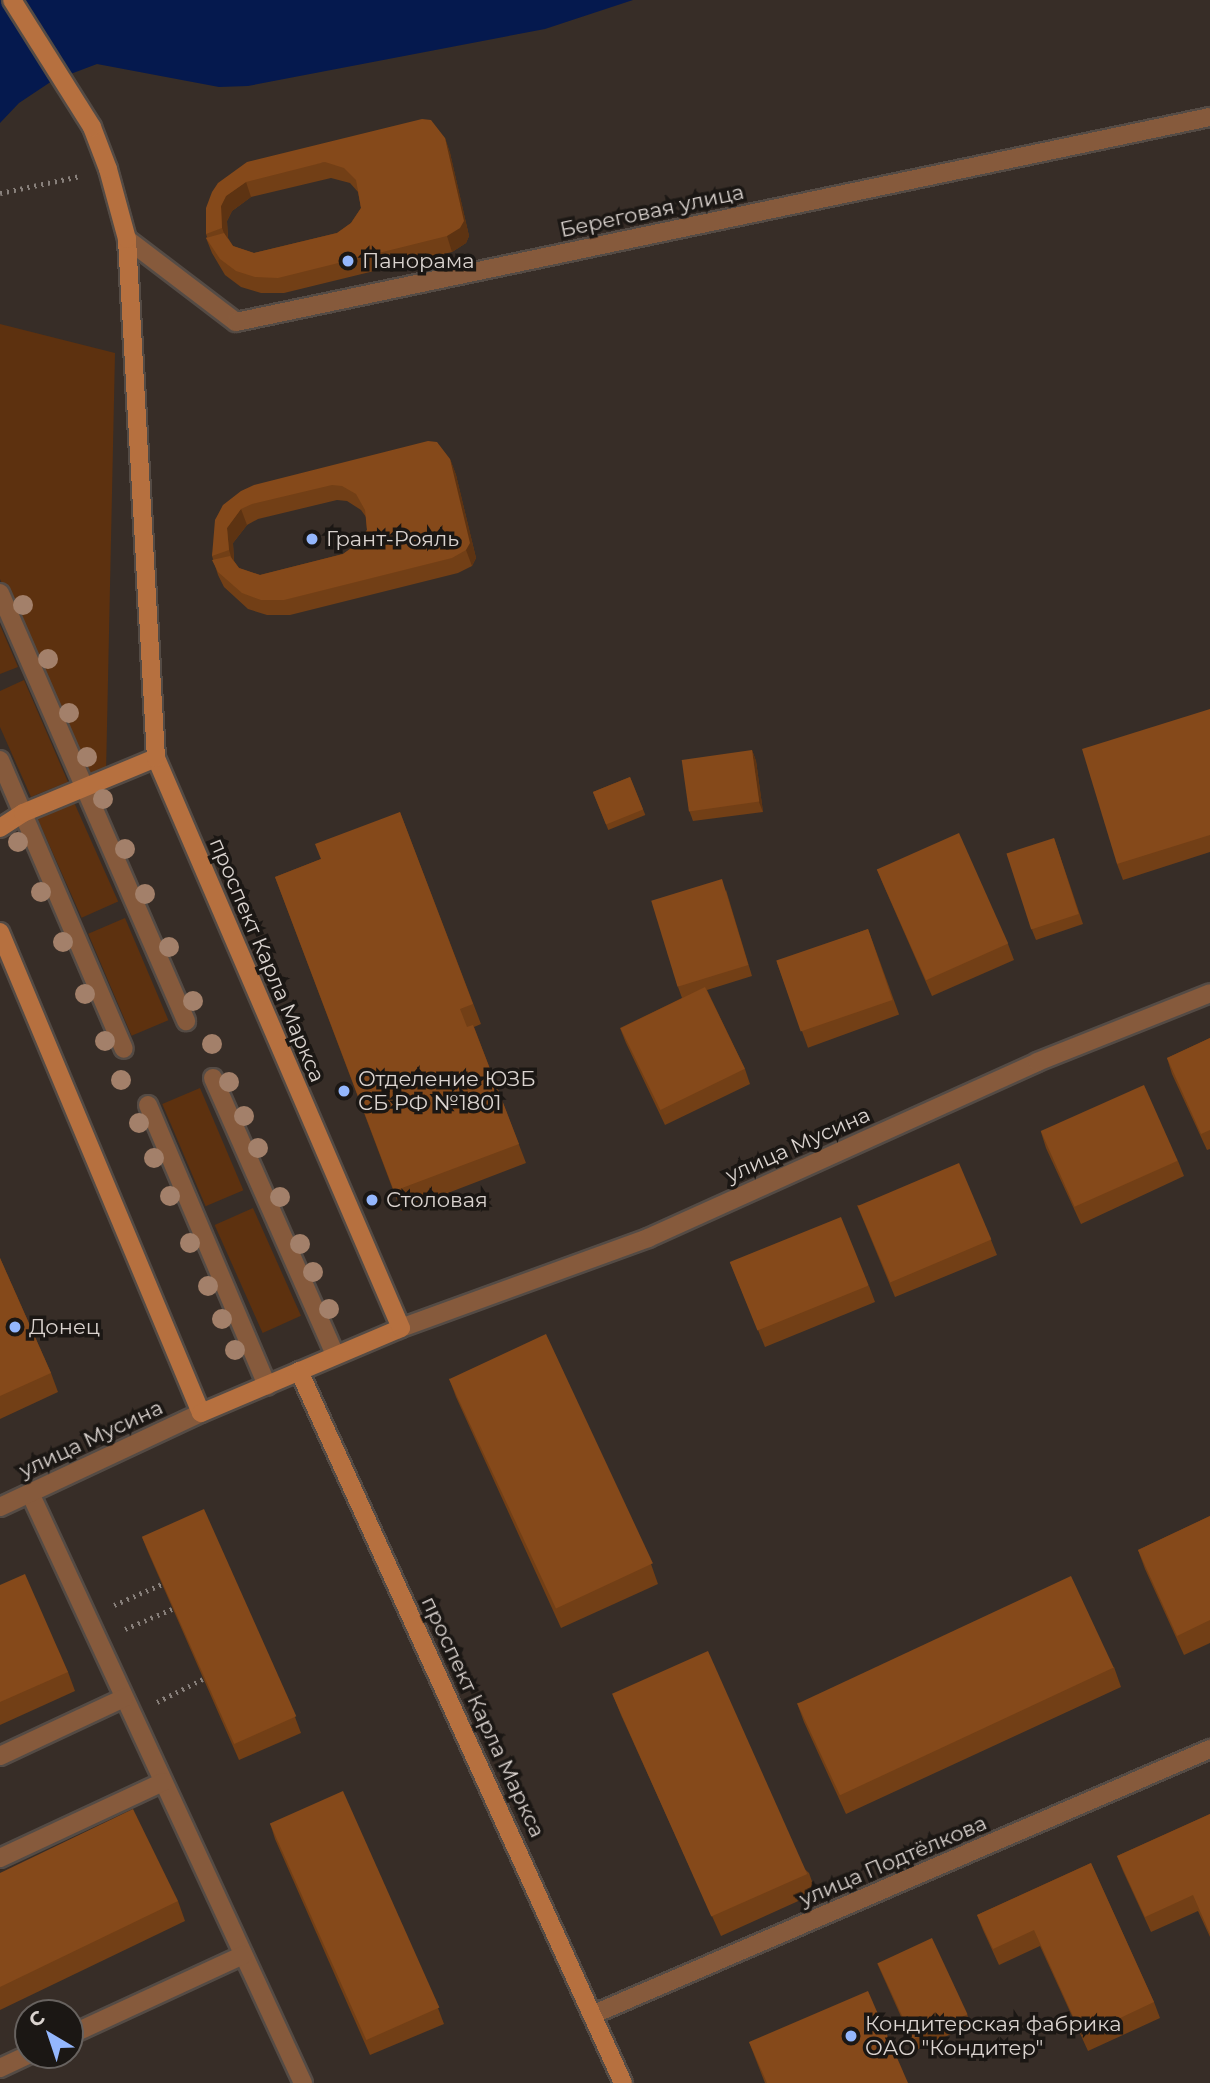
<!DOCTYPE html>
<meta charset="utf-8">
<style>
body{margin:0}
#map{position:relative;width:1210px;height:2083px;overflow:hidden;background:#372d27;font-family:Montserrat,sans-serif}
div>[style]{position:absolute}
.green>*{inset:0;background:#5d310f;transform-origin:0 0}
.water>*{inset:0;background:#05194e}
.path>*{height:4.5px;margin-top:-2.25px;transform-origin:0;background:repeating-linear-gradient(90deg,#88807b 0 2px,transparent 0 7px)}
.roads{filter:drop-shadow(2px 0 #544b45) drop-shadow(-2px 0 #544b45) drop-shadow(0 2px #544b45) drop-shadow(0 -2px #544b45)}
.lane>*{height:18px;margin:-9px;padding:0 9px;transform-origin:9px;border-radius:9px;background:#865a3c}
.street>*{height:18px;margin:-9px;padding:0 9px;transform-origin:9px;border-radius:9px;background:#865a3c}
.secondary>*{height:18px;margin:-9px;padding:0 9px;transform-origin:9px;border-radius:9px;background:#b6703f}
.trees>*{width:20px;height:20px;margin:-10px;border-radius:50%;background:#a3806a}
.wall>*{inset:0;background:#723f16;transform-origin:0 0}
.shaded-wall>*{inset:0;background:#5d3312}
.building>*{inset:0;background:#85491a;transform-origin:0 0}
.dots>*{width:19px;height:19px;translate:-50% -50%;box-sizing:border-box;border:4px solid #1b1714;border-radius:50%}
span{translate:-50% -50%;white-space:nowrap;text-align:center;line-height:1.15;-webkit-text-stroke:7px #1b1714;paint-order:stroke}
.street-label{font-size:21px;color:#dad3cf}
.poi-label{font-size:21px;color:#dad3cf}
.left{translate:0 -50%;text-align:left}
.north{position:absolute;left:14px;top:1999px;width:70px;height:70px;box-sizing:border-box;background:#1b1714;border:2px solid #67625f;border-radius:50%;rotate:321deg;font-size:19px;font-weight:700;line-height:28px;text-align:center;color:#dad3cf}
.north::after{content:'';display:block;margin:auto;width:24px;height:32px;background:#94b7fd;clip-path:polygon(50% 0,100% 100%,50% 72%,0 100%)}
</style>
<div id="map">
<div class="green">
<div style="clip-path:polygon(0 324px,115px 353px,106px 773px,87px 781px,0 579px)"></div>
<div style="clip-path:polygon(0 625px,18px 667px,0 674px)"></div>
<div style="clip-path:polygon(24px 680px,68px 782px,31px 797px,0 727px,0 691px)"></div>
<div style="left:73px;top:800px;width:111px;height:40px;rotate:66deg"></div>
<div style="left:125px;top:918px;width:111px;height:40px;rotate:67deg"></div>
<div style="left:200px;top:1088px;width:111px;height:41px;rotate:67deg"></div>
<div style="left:253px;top:1208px;width:118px;height:42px;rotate:66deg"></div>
</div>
<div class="water">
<div style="clip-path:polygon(0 0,633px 0,545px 29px,248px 86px,219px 87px,97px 64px,52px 81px,19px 103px,0 123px)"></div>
</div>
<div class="path">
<div style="left:0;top:193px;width:82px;rotate:-12deg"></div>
<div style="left:114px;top:1605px;width:52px;rotate:-23.6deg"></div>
<div style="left:125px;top:1629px;width:51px;rotate:-23.1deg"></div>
<div style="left:157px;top:1702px;width:51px;rotate:-26.6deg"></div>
</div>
<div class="roads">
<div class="lane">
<div style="left:127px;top:239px;width:137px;rotate:37.3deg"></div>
<div style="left:236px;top:322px;width:995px;rotate:-11.89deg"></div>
<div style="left:30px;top:1493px;width:650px;rotate:65.17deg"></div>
<div style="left:0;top:1756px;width:137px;rotate:-25.1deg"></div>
<div style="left:0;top:1858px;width:180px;rotate:-25deg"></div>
<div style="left:70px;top:2035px;width:191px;rotate:-24.8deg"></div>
<div style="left:0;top:2068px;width:31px;rotate:-25deg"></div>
</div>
<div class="street">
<div style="left:0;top:593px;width:467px;rotate:66.5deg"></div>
<div style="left:0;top:760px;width:314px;rotate:66.8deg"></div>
<div style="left:213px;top:1078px;width:303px;rotate:66.2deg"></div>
<div style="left:148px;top:1105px;width:305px;rotate:67deg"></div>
<div style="left:401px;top:1328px;width:263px;rotate:-20deg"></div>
<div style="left:648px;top:1238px;width:427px;rotate:-24.3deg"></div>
<div style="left:1037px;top:1062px;width:186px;rotate:-21.7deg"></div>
<div style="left:0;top:1507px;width:222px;rotate:-25.1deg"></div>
<div style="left:594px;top:2014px;width:671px;rotate:-23.28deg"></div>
</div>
<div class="secondary">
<div style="left:0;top:828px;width:27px;rotate:-33deg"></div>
<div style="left:23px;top:813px;width:144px;rotate:-22.5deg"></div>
<div style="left:0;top:932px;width:521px;rotate:67.32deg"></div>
<div style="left:201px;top:1413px;width:217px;rotate:-23deg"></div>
<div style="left:401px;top:1328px;width:620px;rotate:-113.26deg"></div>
<div style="left:156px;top:758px;width:520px;rotate:-93.2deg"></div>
<div style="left:127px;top:239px;width:73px;rotate:-105.2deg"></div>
<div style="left:108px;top:169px;width:45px;rotate:-110.9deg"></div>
<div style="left:92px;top:127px;width:150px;rotate:-122.2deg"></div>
<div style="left:299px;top:1371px;width:782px;rotate:65.53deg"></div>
</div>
</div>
<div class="trees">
<div style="left:23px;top:605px"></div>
<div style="left:48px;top:659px"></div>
<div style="left:69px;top:713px"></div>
<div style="left:87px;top:757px"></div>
<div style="left:103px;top:799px"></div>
<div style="left:18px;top:842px"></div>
<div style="left:125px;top:849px"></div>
<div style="left:41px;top:892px"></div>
<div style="left:145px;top:894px"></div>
<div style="left:63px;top:942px"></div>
<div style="left:169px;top:947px"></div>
<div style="left:85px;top:994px"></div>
<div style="left:193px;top:1001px"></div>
<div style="left:105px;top:1041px"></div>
<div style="left:212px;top:1044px"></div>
<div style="left:121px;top:1080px"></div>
<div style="left:229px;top:1082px"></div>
<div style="left:244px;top:1116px"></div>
<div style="left:139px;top:1123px"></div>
<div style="left:258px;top:1148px"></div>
<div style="left:154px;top:1158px"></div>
<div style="left:170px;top:1196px"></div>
<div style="left:280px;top:1197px"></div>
<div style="left:190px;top:1243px"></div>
<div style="left:300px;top:1244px"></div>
<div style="left:313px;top:1272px"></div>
<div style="left:208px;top:1286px"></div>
<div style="left:329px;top:1309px"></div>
<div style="left:222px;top:1319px"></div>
<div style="left:235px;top:1350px"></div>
</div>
<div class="wall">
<div style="clip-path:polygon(evenodd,445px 138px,450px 153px,469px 236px,466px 243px,452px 252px,284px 293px,261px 293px,241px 287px,225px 275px,212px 253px,206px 238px,207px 237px,206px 234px,218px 183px,445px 138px,331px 178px,350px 183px,358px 192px,361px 208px,351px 223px,337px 233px,254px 253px,233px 246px,228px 238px,227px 221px,232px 211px,251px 197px,331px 178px)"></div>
<div style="clip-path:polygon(evenodd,450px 459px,456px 475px,476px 558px,472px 566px,458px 573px,290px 615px,267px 615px,248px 609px,224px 587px,218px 575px,212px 556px,223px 505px,450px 459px,337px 500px,347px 501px,361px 510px,366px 517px,367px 530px,357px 544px,343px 554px,260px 575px,239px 568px,234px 561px,233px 543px,247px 525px,258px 519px,337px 500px)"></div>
<div style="clip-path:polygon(1210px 709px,1210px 852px,1123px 880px,1117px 864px)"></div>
<div style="clip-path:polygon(752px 750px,756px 761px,763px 812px,693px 821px,689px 810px)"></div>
<div style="left:630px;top:777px;width:41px;height:40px;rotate:68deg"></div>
<div style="clip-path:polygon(400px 812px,481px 1024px,474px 1027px,526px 1163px,401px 1211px,275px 877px,321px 859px)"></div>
<div style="clip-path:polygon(1054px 838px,1083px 924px,1036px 940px,1032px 930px)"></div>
<div style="clip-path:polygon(877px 869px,1008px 944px,1014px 960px,932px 996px,883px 884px)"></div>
<div style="clip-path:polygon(726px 890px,752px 976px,707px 990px,745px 1069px,750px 1084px,665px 1125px,626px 1043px,620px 1028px,682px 998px,678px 987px)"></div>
<div style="left:868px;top:929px;width:91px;height:97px;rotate:70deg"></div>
<div style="clip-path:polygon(1210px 1038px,1210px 1149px,1207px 1150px,1172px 1074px,1167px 1058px)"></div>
<div style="clip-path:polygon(1041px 1132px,1178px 1161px,1184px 1176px,1081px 1224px,1046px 1148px)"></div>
<div style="clip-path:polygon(857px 1205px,991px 1240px,997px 1255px,895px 1297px)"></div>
<div style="clip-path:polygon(0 1258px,51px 1373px,58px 1392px,0 1419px)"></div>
<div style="clip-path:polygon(730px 1262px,869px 1286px,875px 1302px,765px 1347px)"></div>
<div style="clip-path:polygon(449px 1378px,651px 1564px,658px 1584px,561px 1628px,456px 1397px)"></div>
<div style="clip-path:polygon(1210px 1516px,1210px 1643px,1184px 1655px,1145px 1569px,1138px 1550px)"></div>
<div style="clip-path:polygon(142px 1537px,295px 1717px,301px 1733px,239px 1760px,148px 1552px)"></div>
<div style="clip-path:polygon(0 1585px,68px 1672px,75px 1691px,0 1725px)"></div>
<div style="clip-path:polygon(1114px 1667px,1121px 1687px,846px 1814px,804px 1722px,797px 1703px)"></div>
<div style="clip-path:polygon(613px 1695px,809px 1873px,816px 1893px,721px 1936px,621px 1715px)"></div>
<div style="clip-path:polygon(1210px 1814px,1210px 1937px,1198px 1911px,1151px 1932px,1123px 1871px,1117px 1856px)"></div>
<div style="clip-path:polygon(270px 1823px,438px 2008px,444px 2024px,370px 2055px,275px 1839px)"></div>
<div style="clip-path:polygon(1091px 1863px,1154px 2002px,1160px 2018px,1088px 2051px,1040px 1946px,999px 1965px,983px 1930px,977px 1915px)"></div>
<div style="clip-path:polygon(0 1873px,178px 1901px,185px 1921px,0 2010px)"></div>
<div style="clip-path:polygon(877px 1963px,967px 2014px,971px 2025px,916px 2050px)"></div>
<div style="clip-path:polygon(749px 2042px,908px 2083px,765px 2083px)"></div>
</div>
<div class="shaded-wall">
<div style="clip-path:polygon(445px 138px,450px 153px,469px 236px,466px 243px,452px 252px,447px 236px)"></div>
<div style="clip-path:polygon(246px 182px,251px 197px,232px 211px,227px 221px,228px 243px,222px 228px,221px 206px,226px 196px)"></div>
<div style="clip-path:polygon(450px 459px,456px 475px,476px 558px,472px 566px,466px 550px)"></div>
<div style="clip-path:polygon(241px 509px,247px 525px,233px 543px,234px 566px,229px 550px,227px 528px)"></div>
<div style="clip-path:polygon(752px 750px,756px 761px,763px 812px,759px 802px)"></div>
</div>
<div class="building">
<div style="clip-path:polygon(422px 119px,431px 120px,445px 138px,464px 221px,460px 228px,447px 236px,278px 278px,255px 277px,236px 271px,220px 259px,206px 238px,224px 233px,233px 246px,254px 253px,337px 233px,351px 223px,361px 208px,356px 180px,344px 168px,325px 162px,246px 182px,226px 196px,221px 206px,222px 228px,206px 234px,206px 208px,212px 192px,218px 183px,247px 162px)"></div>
<div style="clip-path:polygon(428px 441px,437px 442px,450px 459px,470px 543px,466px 550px,452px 558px,284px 600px,261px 600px,242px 593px,218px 572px,212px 560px,230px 556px,239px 568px,260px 575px,343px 554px,357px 544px,367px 530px,365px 510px,356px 494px,342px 486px,332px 485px,252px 504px,241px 509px,227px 528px,229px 550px,212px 556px,215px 520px,223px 505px,241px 491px,254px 485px)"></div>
<div style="clip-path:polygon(1210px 709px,1210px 835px,1117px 864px,1082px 749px)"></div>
<div style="left:752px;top:750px;width:52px;height:71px;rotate:82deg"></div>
<div style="left:630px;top:777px;width:35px;height:40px;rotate:68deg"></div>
<div style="clip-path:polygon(400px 812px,473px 1004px,460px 1009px,467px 1027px,473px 1025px,519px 1144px,394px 1191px,275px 877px,321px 859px,315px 844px)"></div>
<div style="left:959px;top:833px;width:121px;height:90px;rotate:66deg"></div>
<div style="left:1054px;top:838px;width:80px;height:50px;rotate:72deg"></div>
<div style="left:722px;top:879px;width:90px;height:74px;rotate:73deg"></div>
<div style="left:868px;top:929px;width:75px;height:97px;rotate:71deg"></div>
<div style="left:705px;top:987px;width:91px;height:94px;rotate:64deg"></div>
<div style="clip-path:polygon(1210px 1038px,1210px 1130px,1201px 1134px,1167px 1058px)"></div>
<div style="left:1144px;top:1085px;width:83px;height:113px;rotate:66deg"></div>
<div style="left:959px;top:1163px;width:83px;height:110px;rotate:67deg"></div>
<div style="left:841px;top:1217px;width:74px;height:120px;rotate:68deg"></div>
<div style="clip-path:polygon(0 1258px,51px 1373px,0 1396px)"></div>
<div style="left:546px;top:1334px;width:253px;height:107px;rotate:65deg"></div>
<div style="left:204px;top:1509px;width:227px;height:68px;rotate:66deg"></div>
<div style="clip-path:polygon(1210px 1516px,1210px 1620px,1177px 1636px,1138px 1550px)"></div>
<div style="clip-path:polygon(25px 1574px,68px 1672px,0 1702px,0 1585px)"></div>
<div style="left:1071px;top:1576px;width:101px;height:302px;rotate:65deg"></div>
<div style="left:708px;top:1651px;width:244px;height:105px;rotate:66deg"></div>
<div style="left:343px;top:1791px;width:237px;height:80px;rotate:66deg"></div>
<div style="clip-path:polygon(133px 1809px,178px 1901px,0 1987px,0 1873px)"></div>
<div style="clip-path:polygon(1210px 1814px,1210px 1934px,1193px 1895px,1145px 1917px,1117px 1856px)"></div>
<div style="clip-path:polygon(1091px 1863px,1154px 2002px,1082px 2036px,1034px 1930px,993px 1949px,977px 1915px)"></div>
<div style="left:932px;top:1938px;width:84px;height:60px;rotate:65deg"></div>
<div style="clip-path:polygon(868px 1991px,908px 2083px,767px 2083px,749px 2042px)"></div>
</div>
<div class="dots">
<div style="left:348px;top:261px;background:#94b7fd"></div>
<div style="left:312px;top:539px;background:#94b7fd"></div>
<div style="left:344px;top:1091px;background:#94b7fd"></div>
<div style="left:372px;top:1200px;background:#94b7fd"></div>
<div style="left:15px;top:1327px;background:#94b7fd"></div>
<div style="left:851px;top:2036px;background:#94b7fd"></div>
</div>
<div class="street-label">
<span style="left:652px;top:211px;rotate:-12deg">Береговая улица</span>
<span style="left:267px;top:960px;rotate:67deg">проспект Карла Маркса</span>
<span style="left:798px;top:1145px;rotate:-24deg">улица Мусина</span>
<span style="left:91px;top:1439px;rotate:-25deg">улица Мусина</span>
<span style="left:483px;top:1717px;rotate:65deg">проспект Карла Маркса</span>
<span style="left:893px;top:1861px;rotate:-23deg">улица Подтёлкова</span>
</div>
<div class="poi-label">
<span class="left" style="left:362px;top:261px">Панорама</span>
<span class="left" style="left:326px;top:539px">Грант-Рояль</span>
<span class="left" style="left:358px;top:1091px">Отделение ЮЗБ<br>СБ РФ №1801</span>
<span class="left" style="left:386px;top:1200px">Столовая</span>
<span class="left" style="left:29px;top:1327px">Донец</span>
<span class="left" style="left:865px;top:2036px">Кондитерская фабрика<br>ОАО "Кондитер"</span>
</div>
<div class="north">С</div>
</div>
